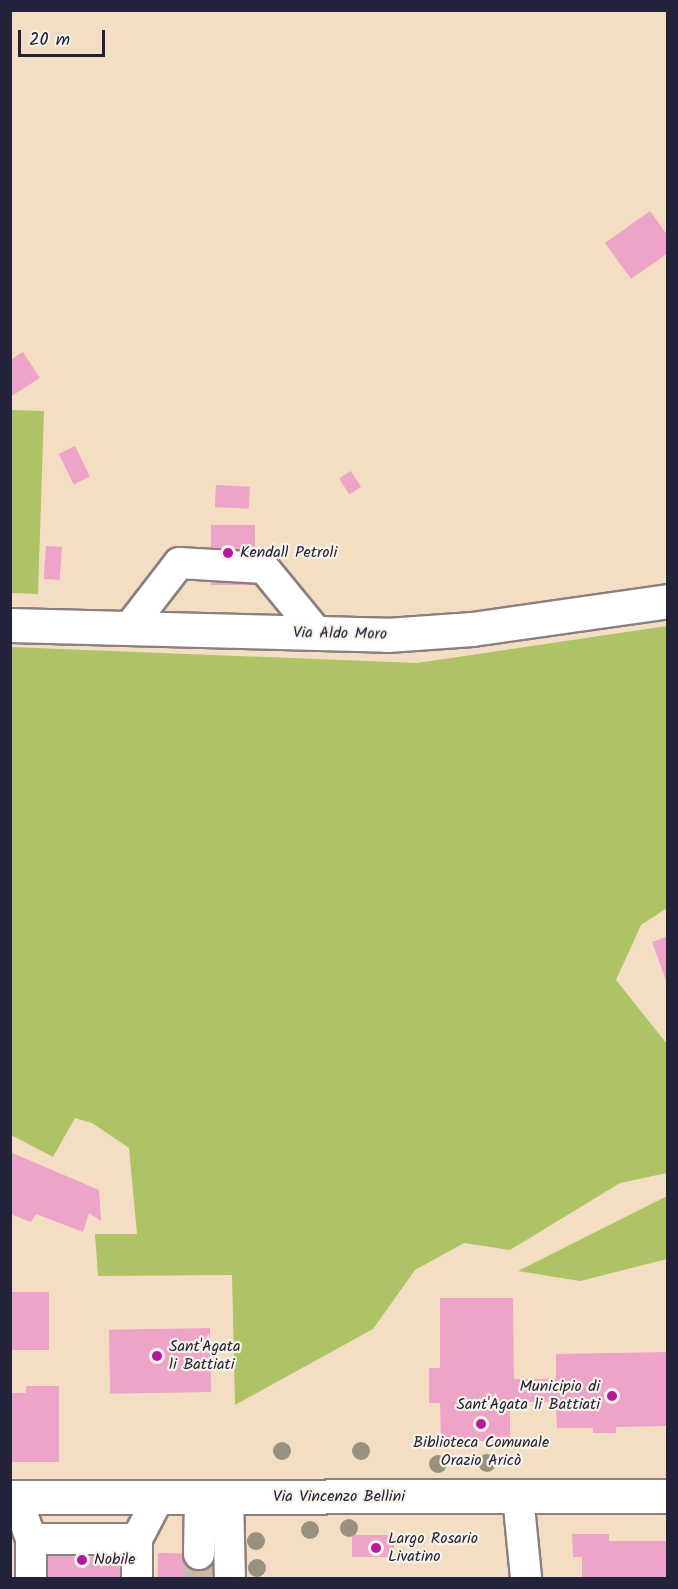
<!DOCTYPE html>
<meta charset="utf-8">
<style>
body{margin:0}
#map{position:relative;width:678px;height:1589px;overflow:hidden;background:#f4dec3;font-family:Kalam,sans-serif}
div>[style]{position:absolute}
.green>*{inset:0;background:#aec266}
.building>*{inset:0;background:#eda4c8;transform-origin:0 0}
.minor-tunnel>*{height:30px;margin-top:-15px;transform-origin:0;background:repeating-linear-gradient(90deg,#cab8a8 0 30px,transparent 0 45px)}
.roads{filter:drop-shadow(2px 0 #8b807f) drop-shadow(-2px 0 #8b807f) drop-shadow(0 2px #8b807f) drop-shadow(0 -2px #8b807f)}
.minor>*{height:30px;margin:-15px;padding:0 15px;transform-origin:15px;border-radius:15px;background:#fff}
.major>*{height:33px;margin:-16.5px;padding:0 16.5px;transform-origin:16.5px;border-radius:16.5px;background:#fff}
.trees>*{width:18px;height:18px;margin:-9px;border-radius:50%;background:#98917f}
.dots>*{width:16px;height:16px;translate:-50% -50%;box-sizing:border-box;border:3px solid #f7f3e8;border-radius:50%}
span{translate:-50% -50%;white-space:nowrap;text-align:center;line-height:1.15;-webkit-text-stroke:4.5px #f7f3e8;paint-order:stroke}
.poi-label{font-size:16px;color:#22223b}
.left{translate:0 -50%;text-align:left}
.right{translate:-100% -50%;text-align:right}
.street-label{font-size:16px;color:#22223b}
.frame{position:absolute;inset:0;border:12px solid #22223b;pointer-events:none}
.scale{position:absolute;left:18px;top:30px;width:87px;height:27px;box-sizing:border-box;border:3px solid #22223b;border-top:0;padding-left:8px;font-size:18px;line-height:21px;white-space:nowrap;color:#22223b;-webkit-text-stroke:4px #f7f3e8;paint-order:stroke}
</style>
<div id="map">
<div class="green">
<div style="clip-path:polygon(11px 410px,44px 411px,38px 594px,11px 593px)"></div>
<div style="clip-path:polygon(667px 626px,667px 908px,641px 925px,616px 980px,667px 1044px,667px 1173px,620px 1183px,510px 1250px,464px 1243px,415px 1270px,373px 1329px,235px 1405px,232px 1275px,98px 1276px,95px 1234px,137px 1234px,129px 1148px,92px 1123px,75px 1118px,53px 1157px,11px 1135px,11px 647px,417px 663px)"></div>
<div style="clip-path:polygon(667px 1196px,667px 1259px,580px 1281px,518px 1271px)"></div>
</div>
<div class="building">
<div style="clip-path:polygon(650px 211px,668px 236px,668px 253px,631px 279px,605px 243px)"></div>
<div style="clip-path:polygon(23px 352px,40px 378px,10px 397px,10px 360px)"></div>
<div style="left:75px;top:446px;width:34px;height:18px;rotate:64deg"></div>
<div style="left:351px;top:471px;width:19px;height:14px;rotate:58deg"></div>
<div style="left:216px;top:485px;width:34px;height:22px;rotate:3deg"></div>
<div style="left:211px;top:525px;width:44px;height:60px"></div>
<div style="left:46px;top:546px;width:16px;height:33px;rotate:4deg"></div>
<div style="clip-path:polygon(668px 936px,668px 983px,667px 983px,652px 942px)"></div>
<div style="clip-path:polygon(10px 1152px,99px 1190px,101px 1221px,89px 1213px,83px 1232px,36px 1214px,31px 1222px,10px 1214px)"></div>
<div style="left:10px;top:1292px;width:39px;height:58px"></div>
<div style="clip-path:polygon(440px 1298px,513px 1298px,514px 1379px,556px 1379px,556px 1354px,668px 1352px,668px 1426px,616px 1427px,616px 1433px,593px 1433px,593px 1428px,557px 1428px,556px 1402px,510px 1402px,510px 1441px,441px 1441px,440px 1403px,429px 1403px,429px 1368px,440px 1368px)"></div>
<div style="left:210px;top:1328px;width:64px;height:101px;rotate:89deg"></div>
<div style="clip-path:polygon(26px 1386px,59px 1386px,59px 1462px,10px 1462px,10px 1393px,26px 1393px)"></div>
<div style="clip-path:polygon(572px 1534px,609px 1534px,609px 1541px,668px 1541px,668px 1578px,582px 1578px,582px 1557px,573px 1557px)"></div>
<div style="left:352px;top:1535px;width:42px;height:22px"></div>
<div style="left:44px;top:1538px;width:79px;height:40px"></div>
<div style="left:158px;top:1553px;width:55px;height:25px;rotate:1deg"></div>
</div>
<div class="minor-tunnel">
<div style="left:198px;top:1578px;width:24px;rotate:-88deg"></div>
</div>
<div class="roads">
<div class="minor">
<div style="left:129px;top:628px;width:82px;rotate:-52.4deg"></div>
<div style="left:179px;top:563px;width:85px;rotate:3.4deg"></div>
<div style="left:264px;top:568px;width:85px;rotate:50.7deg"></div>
<div style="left:518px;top:1496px;width:82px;rotate:84.4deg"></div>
<div style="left:16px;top:1497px;width:45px;rotate:70.3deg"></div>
<div style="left:31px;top:1539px;width:106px"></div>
<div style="left:137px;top:1539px;width:47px;rotate:-62.4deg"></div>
<div style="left:228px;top:1497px;width:81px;rotate:88.6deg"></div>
<div style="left:137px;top:1539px;width:39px;rotate:90deg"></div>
<div style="left:199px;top:1554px;width:57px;rotate:-89deg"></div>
<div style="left:31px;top:1578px;width:39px;rotate:-90deg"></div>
</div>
<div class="major">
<div style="left:10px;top:625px;width:377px;rotate:1.5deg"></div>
<div style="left:387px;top:635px;width:85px;rotate:-4deg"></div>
<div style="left:472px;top:629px;width:198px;rotate:-8.1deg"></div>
<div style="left:10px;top:1497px;width:658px;rotate:-0.09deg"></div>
</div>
</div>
<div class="trees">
<div style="left:282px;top:1451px"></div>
<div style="left:361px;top:1451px"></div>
<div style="left:487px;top:1463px"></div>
<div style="left:438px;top:1464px"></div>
<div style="left:349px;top:1528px"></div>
<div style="left:310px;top:1530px"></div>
<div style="left:256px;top:1541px"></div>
<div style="left:257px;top:1568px"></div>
</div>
<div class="dots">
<div style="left:228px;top:553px;background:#b5179e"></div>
<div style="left:157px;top:1356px;background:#b5179e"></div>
<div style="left:612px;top:1396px;background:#b5179e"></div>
<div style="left:481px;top:1424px;background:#b5179e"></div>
<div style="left:376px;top:1548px;background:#b5179e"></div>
<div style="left:82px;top:1560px;background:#b5179e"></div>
</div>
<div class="poi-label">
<span class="left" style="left:240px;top:553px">Kendall Petroli</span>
<span class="left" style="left:169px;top:1356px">Sant'Agata<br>li Battiati</span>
<span class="right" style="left:600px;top:1396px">Municipio di<br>Sant'Agata li Battiati</span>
<span style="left:481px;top:1452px">Biblioteca Comunale<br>Orazio Aricò</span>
<span class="left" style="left:388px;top:1548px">Largo Rosario<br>Livatino</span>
<span class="left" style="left:94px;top:1560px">Nobile</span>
</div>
<div class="street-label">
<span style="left:340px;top:634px;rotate:1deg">Via Aldo Moro</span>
<span style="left:339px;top:1497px">Via Vincenzo Bellini</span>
</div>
<div class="frame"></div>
<div class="scale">20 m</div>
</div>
